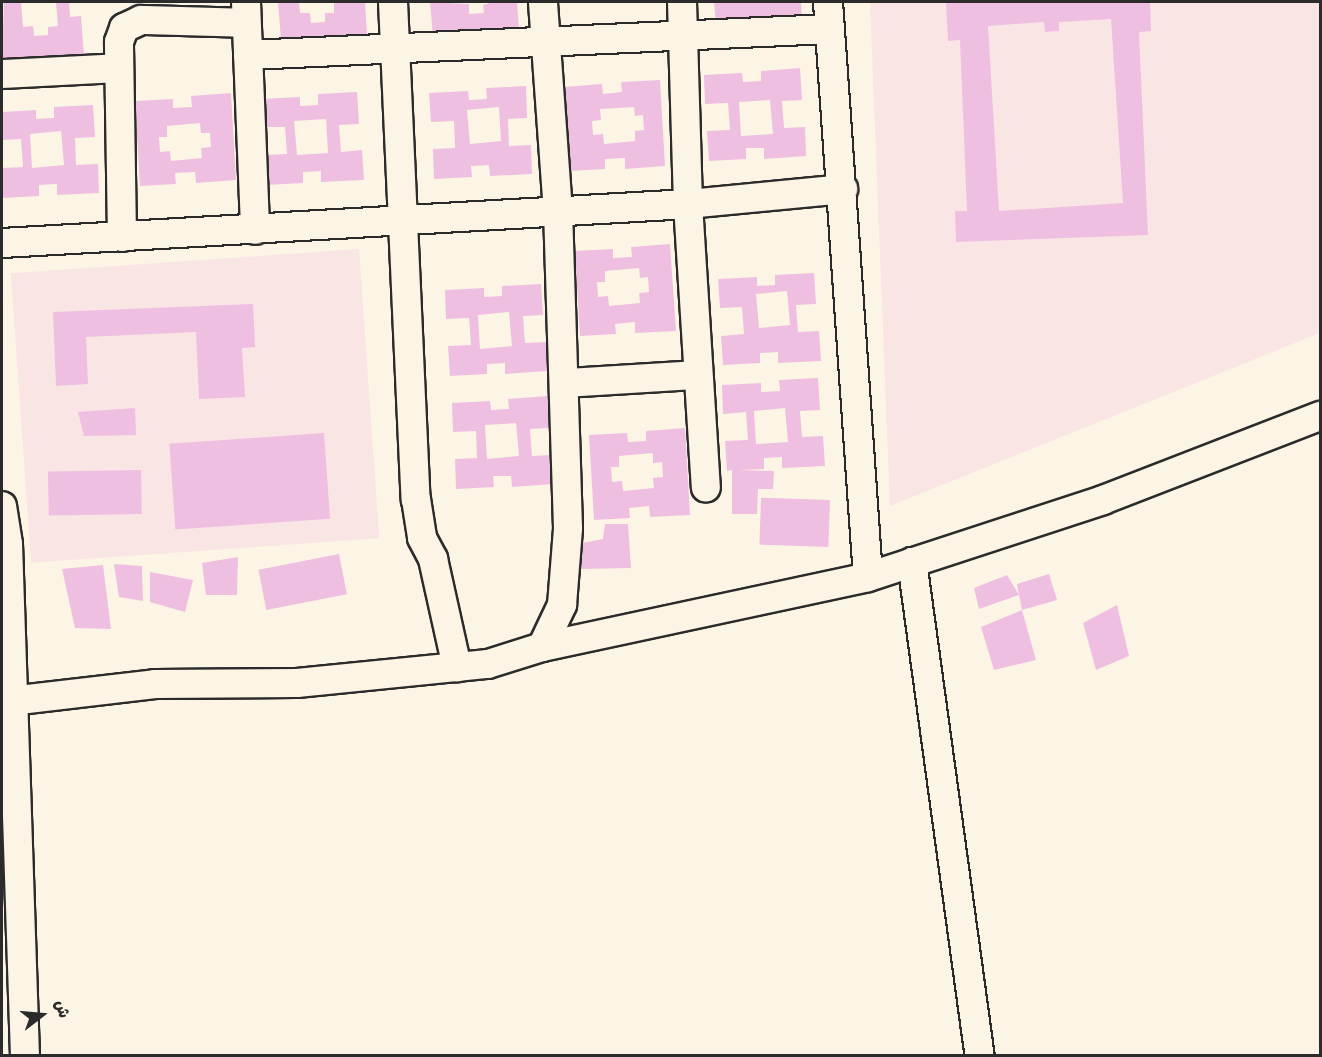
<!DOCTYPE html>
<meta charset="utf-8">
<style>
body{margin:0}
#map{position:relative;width:1322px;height:1057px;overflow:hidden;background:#fcf5e5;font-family:"Gochi Hand","Playpen Sans Arabic",sans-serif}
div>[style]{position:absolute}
.built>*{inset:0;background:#f8e5e4;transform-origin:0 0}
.building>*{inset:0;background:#efbfe1;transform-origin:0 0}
.roads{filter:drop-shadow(2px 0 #2b2b2b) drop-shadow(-2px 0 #2b2b2b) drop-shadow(0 2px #2b2b2b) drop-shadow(0 -2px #2b2b2b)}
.minor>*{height:28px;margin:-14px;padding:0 14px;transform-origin:14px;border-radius:14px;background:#fcf5e5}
span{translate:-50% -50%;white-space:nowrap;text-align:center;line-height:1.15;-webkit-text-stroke:4.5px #fcf5e5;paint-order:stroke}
.frame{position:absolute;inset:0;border:3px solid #2b2b2b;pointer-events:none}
.north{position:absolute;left:12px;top:985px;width:60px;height:60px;-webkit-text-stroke:4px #fcf5e5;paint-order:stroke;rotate:74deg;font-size:16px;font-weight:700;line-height:24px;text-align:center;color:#2b2b2b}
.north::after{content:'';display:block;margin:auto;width:21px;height:27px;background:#2b2b2b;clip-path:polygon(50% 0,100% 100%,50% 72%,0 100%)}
</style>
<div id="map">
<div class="built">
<div style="clip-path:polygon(870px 2px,1320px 2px,1320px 333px,890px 506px)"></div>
<div style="left:359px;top:249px;width:290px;height:349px;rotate:86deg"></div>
</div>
<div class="building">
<div style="clip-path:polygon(4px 2px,21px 2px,23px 27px,33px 26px,34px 36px,48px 35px,48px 27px,58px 26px,56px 2px,69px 2px,70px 17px,81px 16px,84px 56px,2px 62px)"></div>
<div style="clip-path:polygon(278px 2px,299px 2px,300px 13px,310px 13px,311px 23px,325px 22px,325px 13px,334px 13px,334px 2px,365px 2px,367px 34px,281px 40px)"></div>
<div style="clip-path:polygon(430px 2px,469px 4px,469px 14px,484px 13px,483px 5px,493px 2px,517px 2px,519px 29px,433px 36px)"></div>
<div style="clip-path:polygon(714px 2px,801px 2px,802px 20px,716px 26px)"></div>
<div style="clip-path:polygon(evenodd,946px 2px,1150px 2px,1151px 31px,1139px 32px,1148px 235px,956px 242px,955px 211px,967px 211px,960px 40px,948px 41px,946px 2px,1111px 19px,1123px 203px,999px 211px,988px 26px,1044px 22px,1045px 32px,1059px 31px,1059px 22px,1111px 19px)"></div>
<div style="clip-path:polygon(evenodd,800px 68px,802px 100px,782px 101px,784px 128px,805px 127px,806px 156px,764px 159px,764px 148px,746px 148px,746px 159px,709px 161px,707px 131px,730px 130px,728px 103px,705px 104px,704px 75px,742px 73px,743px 82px,761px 81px,761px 71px,800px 68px,770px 100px,773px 134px,741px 136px,739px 102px,770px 100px)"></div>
<div style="clip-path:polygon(evenodd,660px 80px,665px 166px,625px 169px,625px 158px,605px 159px,605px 169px,569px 171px,564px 87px,602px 84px,603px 94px,622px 92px,621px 82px,660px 80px,634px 107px,635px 116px,643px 115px,644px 130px,635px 131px,635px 141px,604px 144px,603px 134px,593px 135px,592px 121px,601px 120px,600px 109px,634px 107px)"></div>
<div style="clip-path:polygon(evenodd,526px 86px,527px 118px,508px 119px,509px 146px,531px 145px,532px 174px,490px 176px,489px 165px,471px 166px,472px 177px,434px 179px,433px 149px,455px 148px,454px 121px,431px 122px,429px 93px,468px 91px,469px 100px,487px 99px,486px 88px,526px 86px,499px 107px,501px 141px,470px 144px,467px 110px,499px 107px)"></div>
<div style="clip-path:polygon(evenodd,357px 92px,359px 124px,339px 125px,341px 152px,362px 150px,364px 180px,321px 182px,321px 171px,303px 172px,303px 183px,266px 185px,264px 155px,287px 154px,285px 127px,263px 127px,261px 99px,300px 97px,300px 106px,318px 105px,318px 94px,357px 92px,326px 119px,328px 153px,297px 155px,294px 121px,326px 119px)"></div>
<div style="clip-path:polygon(evenodd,231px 93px,236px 180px,196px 183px,195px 172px,175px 173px,176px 184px,140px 186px,135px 101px,173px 99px,173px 108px,192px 107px,191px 96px,231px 93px,200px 123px,201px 133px,210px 133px,211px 147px,201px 148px,202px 158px,171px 161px,170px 151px,160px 152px,159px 137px,167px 137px,167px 126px,200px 123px)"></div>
<div style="clip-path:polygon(evenodd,93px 105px,95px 137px,75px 138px,76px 165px,98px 164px,99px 193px,57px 195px,57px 184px,39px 185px,39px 196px,2px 198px,2px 168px,23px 167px,21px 139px,2px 140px,2px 112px,36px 110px,36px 119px,54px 118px,54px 107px,93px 105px,61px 131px,64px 165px,32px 168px,30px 134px,61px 131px)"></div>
<div style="clip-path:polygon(evenodd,670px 244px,676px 331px,635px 333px,635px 322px,615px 324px,616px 334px,580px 336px,575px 251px,613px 249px,613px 258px,632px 257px,631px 247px,670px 244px,639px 268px,640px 278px,648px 277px,649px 292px,639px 293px,640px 303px,609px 306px,608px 296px,598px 297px,597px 282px,605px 282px,605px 271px,639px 268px)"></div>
<div style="clip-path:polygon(evenodd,814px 273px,816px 304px,796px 305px,798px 332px,819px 331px,821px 361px,778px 363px,778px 352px,760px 353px,760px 363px,723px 365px,721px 336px,744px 334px,742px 307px,720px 308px,718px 279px,757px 277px,757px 286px,775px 285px,775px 275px,814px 273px,787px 291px,790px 325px,759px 328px,756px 294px,787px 291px)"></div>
<div style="clip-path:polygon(evenodd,541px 284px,543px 315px,523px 316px,525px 343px,546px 342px,547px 371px,505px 374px,505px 363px,487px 364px,487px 374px,450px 376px,448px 346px,471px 345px,469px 318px,446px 319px,445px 290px,484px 288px,484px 297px,502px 296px,502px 286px,541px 284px,509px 312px,512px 346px,480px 349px,478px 315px,509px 312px)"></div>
<div style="clip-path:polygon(253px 304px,255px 347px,242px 348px,245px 397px,199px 399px,196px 332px,86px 337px,88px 384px,56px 386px,53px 312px)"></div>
<div style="clip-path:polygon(evenodd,818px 378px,820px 410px,800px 411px,802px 437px,823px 436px,825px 466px,782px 468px,782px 457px,764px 458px,764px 469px,739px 470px,774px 471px,773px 489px,758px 489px,757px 514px,732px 514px,732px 470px,727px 471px,725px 441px,748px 440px,746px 412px,723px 414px,722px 385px,761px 383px,761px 392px,780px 391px,779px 380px,818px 378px,785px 408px,788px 442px,756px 444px,754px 411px,785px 408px)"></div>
<div style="clip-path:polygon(evenodd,548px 396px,549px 428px,530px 429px,532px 456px,552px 455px,554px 484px,512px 487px,511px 476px,493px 476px,494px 487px,456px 489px,455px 459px,477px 458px,476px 431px,453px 432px,452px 403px,490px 401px,491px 410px,509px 409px,508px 399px,548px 396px,516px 423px,519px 456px,487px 459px,485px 425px,516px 423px)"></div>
<div style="clip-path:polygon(135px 408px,136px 435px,84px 436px,78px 412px)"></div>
<div style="clip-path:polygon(evenodd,685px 428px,690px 515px,650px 517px,649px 506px,629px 508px,630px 518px,594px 520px,589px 435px,627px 433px,628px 442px,646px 441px,646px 431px,685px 428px,653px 453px,653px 463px,662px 462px,663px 477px,653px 478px,654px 488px,623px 491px,622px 481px,612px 482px,611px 467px,619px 467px,619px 456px,653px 453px)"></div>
<div style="left:324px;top:433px;width:86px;height:155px;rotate:86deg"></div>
<div style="left:141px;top:470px;width:44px;height:93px;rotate:89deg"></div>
<div style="left:830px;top:500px;width:47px;height:69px;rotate:92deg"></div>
<div style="clip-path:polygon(605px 524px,628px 524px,631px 568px,581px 569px,582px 543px,603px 539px)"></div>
<div style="left:339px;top:554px;width:41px;height:82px;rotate:79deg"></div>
<div style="clip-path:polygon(238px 557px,237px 595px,206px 595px,202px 563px)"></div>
<div style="clip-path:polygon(114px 564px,142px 566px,143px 601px,119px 597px)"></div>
<div style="clip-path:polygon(103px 565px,111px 629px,75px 628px,62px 569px)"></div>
<div style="clip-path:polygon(150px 572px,193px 580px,185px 612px,150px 602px)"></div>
<div style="clip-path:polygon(1049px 574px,1057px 600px,1022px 610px,1019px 595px,979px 609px,974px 588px,1007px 575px,1019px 595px,1017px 584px)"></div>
<div style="clip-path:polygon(1117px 605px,1129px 656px,1096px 670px,1083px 623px)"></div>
<div style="clip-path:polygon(1022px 610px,1036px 660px,994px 670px,981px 627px)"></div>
</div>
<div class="roads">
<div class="minor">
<div style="left:246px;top:2px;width:228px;rotate:87.7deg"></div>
<div style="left:393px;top:2px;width:498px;rotate:87.4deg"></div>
<div style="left:416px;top:499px;width:39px;rotate:81deg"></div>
<div style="left:422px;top:538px;width:24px;rotate:62deg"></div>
<div style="left:433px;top:559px;width:111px;rotate:77.5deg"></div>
<div style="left:682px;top:2px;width:202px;rotate:88.3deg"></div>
<div style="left:688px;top:204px;width:284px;rotate:86.4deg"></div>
<div style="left:828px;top:2px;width:576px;rotate:86.02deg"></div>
<div style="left:248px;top:55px;width:582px;rotate:-2.56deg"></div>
<div style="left:2px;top:74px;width:117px;rotate:-2.9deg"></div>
<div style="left:122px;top:237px;width:195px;rotate:-90.9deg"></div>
<div style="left:119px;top:42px;width:15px;rotate:-70deg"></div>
<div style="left:124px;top:28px;width:19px;rotate:-25deg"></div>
<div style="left:141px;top:20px;width:105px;rotate:1.6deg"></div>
<div style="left:2px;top:243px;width:687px;rotate:-3.25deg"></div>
<div style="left:688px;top:204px;width:156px;rotate:-5.5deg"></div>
<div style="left:566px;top:383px;width:131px;rotate:-3.5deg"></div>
<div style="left:2px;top:506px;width:38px;rotate:81deg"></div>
<div style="left:8px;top:544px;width:512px;rotate:88.1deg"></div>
<div style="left:912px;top:562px;width:499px;rotate:82.2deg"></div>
<div style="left:542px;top:647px;width:47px;rotate:-64.5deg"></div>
<div style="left:562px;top:605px;width:77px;rotate:-85.5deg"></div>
<div style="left:568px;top:528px;width:316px;rotate:-91.8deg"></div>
<div style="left:558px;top:212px;width:211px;rotate:-94.1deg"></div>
<div style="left:2px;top:702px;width:154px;rotate:-6.7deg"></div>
<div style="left:155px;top:684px;width:142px;rotate:-0.4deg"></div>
<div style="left:297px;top:683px;width:192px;rotate:-5.7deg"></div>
<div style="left:488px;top:664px;width:57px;rotate:-17.5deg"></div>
<div style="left:542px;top:647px;width:333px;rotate:-12.1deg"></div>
<div style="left:868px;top:577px;width:247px;rotate:-18.1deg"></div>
<div style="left:1103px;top:500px;width:233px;rotate:-21.2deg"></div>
</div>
</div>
<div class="frame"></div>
<div class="north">ش</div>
</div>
